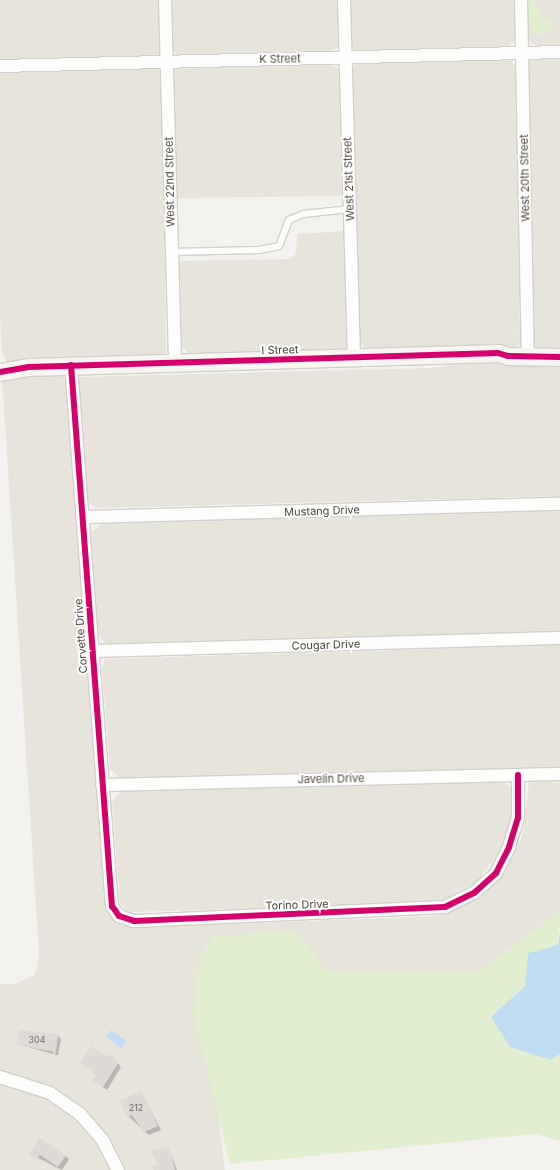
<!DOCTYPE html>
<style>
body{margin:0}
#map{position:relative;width:560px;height:1170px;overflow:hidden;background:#f4f2ee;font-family:Inter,sans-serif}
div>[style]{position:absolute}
.residential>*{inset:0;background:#e7e4dc}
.green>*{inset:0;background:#e1eecf}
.water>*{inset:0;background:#c0ddf1;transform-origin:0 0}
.shadow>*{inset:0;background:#0003}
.building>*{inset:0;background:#dedbd6}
.roads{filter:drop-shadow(1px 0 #d2d0cb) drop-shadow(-1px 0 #d2d0cb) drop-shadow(0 1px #d2d0cb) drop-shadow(0 -1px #d2d0cb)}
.lane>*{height:6px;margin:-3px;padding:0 3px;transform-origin:3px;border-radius:3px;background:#fdfdfc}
.street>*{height:12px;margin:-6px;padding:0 6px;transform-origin:6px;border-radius:6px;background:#fdfdfc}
.secondary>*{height:17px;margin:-8.5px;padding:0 8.5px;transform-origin:8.5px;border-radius:8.5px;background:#f7f6f1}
.cycleway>*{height:6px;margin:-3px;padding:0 3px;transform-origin:3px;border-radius:3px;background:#d6006c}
span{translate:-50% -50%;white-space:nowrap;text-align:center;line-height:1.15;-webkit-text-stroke:4px #fff;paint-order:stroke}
.number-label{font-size:9px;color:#706a61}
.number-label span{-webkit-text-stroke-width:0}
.street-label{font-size:11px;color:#4b4439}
</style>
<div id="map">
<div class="residential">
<div style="clip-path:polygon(0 0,159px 0,160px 51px,158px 56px,147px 57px,3px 60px,0 59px)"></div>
<div style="clip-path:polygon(169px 0,339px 0,341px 43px,336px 49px,325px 53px,178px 57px,171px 48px)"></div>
<div style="clip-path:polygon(348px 0,515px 0,515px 32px,513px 43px,507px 47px,355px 51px,350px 46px)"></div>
<div style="clip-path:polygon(526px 0,560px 0,560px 46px,538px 46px,531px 43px,527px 34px)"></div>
<div style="clip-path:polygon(560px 56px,560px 349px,545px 350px,536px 347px,534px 331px,529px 66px,531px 59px)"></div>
<div style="clip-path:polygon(508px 57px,516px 67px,520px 344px,515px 348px,364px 349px,360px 340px,357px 296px,352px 67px,357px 63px)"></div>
<div style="clip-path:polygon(328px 63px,341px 70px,344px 196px,176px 198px,173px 69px)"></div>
<div style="clip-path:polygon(158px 67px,163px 77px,166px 352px,159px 357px,7px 364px,2px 352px,0 316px,0 72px)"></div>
<div style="clip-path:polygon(346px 231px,350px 342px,345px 350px,189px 354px,178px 343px,176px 264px,183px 261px,289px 259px,295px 255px,298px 234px)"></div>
<div style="clip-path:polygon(498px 361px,560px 362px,560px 496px,98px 508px,90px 504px,86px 495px,79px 389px,79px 378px,82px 377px,430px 368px)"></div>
<div style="clip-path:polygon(34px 372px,62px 373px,65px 379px,105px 901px,111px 917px,123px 926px,148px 927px,437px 916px,464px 905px,505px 870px,522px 837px,529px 783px,560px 781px,560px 927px,482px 985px,213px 1075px,225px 1170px,123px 1170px,47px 1086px,0 1073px,0 984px,15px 984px,35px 975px,39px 955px,2px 377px)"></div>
<div style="clip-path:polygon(560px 509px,560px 631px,108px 644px,101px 639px,98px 628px,91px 533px,103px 522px)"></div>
<div style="clip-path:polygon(560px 645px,560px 767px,120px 778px,110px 769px,102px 667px,105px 659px)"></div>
<div style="clip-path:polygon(499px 781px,512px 787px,513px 802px,510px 828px,498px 855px,476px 882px,446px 899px,418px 904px,133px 912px,126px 911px,120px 903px,112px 802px,120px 792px)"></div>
<div style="clip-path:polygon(0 1082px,48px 1097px,81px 1120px,104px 1150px,111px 1170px,0 1170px)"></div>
</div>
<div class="green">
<div style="clip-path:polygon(528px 0,536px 0,539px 15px,551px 22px,553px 27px,547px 34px,533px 34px,529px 26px)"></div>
<div style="clip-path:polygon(560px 911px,558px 945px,528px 953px,525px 986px,491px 1017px,510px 1047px,551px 1060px,560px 1054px,560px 1141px,535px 1134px,230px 1164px,193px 1014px,201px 955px,213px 936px,295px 931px,327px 971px,479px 971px)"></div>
</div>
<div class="water">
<div style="clip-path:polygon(560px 931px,560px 1054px,551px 1060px,510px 1047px,491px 1017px,525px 986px,528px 953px,558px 945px)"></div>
<div style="left:111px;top:1030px;width:19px;height:9px;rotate:35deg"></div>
</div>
<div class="shadow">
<div style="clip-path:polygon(57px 1035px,61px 1039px,58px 1055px,55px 1055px,58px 1037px,53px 1054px,17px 1044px)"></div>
<div style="clip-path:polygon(112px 1056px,121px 1067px,107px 1090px,93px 1080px,97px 1075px,82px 1063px)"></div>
<div style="clip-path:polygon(141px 1092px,161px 1130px,149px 1135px,128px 1116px)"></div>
<div style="clip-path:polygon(168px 1147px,177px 1170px,154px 1170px,159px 1166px)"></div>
<div style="clip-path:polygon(30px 1154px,65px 1156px,69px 1159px,62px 1170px)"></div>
</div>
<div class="building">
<div style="clip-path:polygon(19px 1030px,58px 1034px,55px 1052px,16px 1045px)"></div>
<div style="clip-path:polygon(91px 1046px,109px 1057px,113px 1054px,118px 1063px,103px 1087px,92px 1080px,96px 1074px,80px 1063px)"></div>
<div style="clip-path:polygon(141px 1091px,158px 1126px,144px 1132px,132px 1115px,127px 1117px,120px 1101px)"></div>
<div style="clip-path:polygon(39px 1138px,66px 1155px,58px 1167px,40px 1155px,37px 1159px,29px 1154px)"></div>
<div style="clip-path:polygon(169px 1146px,175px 1170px,153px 1170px,152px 1167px,158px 1165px,151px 1151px)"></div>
</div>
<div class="roads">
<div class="lane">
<div style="left:171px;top:252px;width:88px;rotate:-1.3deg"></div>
<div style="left:259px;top:250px;width:20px;rotate:-11deg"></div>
<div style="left:279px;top:246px;width:28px;rotate:-69deg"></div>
<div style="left:289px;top:220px;width:15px;rotate:-23deg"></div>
<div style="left:303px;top:214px;width:47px;rotate:-6.1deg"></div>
</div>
<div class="street">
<div style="left:165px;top:0;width:364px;rotate:88.4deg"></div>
<div style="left:344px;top:0;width:357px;rotate:88.4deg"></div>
<div style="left:521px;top:0;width:356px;rotate:88.9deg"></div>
<div style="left:0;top:66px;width:560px;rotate:-1.43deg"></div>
<div style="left:71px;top:365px;width:543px;rotate:85.67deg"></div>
<div style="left:112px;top:906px;width:12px;rotate:55deg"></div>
<div style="left:119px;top:916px;width:16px;rotate:18deg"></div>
<div style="left:134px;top:921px;width:311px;rotate:-2.6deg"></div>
<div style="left:445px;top:907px;width:32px;rotate:-26deg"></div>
<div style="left:474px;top:893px;width:30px;rotate:-42deg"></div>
<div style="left:496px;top:873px;width:29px;rotate:-63deg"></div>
<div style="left:509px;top:847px;width:30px;rotate:-73deg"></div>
<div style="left:518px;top:818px;width:43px;rotate:-90deg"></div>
<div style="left:84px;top:517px;width:476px;rotate:-1.6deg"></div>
<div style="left:92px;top:651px;width:468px;rotate:-1.6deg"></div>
<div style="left:102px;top:785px;width:458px;rotate:-1.4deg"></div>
<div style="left:0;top:1077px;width:52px;rotate:17.7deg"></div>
<div style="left:50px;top:1093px;width:37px;rotate:35deg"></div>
<div style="left:80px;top:1114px;width:33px;rotate:49deg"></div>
<div style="left:102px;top:1139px;width:35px;rotate:63deg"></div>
</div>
<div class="secondary">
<div style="left:0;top:372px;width:29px;rotate:-10deg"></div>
<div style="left:29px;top:367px;width:469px;rotate:-1.7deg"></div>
<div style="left:498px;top:353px;width:10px;rotate:17deg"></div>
<div style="left:508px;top:356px;width:52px;rotate:1.1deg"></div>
</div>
</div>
<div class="cycleway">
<div style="left:71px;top:365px;width:543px;rotate:85.67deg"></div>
<div style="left:112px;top:906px;width:12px;rotate:55deg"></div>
<div style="left:119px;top:916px;width:16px;rotate:18deg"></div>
<div style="left:134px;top:921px;width:311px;rotate:-2.6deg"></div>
<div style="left:445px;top:907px;width:32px;rotate:-26deg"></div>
<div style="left:474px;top:893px;width:30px;rotate:-42deg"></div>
<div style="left:496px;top:873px;width:29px;rotate:-63deg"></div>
<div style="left:509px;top:847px;width:30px;rotate:-73deg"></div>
<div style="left:518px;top:818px;width:43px;rotate:-90deg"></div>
<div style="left:0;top:372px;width:29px;rotate:-10deg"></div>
<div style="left:29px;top:367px;width:469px;rotate:-1.7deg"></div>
<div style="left:498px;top:353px;width:10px;rotate:17deg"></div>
<div style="left:508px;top:356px;width:52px;rotate:1.1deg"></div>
</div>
<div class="number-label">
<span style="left:37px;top:1040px">304</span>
<span style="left:136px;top:1108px">212</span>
</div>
<div class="street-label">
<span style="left:280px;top:59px;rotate:-1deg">K Street</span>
<span style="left:525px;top:178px;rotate:-91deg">West 20th Street</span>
<span style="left:349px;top:179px;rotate:-92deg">West 21st Street</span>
<span style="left:170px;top:182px;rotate:-91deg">West 22nd Street</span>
<span style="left:280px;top:350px;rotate:-2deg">I Street</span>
<span style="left:322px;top:511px;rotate:-2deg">Mustang Drive</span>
<span style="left:81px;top:636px;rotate:-94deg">Corvette Drive</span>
<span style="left:326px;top:645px;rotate:-2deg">Cougar Drive</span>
<span style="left:331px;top:779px;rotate:-1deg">Javelin Drive</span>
<span style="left:297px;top:905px;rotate:-2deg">Torino Drive</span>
</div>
</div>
